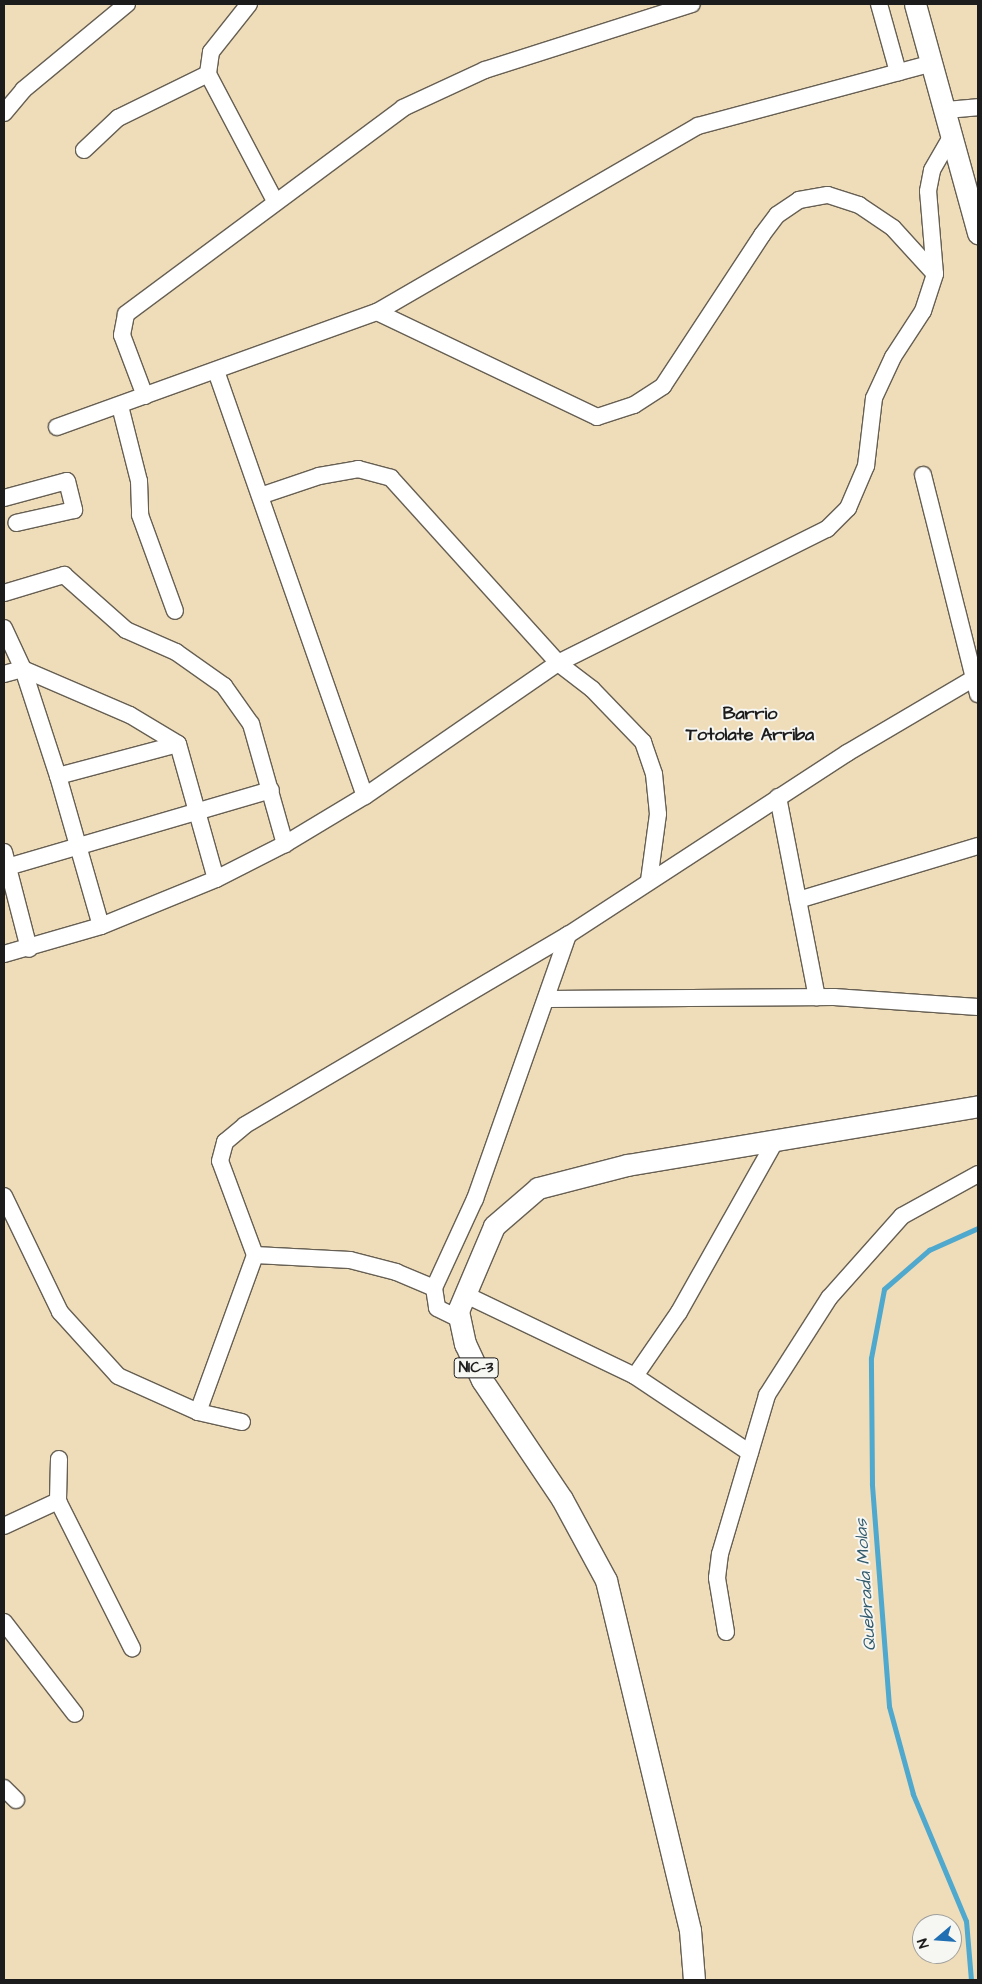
<!DOCTYPE html>
<style>
body{margin:0}
#map{position:relative;width:982px;height:1984px;overflow:hidden;background:#efdcb9;font-family:"Architects Daughter",sans-serif}
div>[style]{position:absolute}
.stream>*{height:5px;margin:-2.5px;padding:0 2.5px;transform-origin:2.5px;border-radius:2.5px;background:#4fa8cd}
.roads{filter:drop-shadow(1px 0 #665f53) drop-shadow(-1px 0 #665f53) drop-shadow(0 1px #665f53) drop-shadow(0 -1px #665f53)}
.minor>*{height:16px;margin:-8px;padding:0 8px;transform-origin:8px;border-radius:8px;background:#fff}
.major>*{height:21px;margin:-10.5px;padding:0 10.5px;transform-origin:10.5px;border-radius:10.5px;background:#fff}
span{translate:-50% -50%;white-space:nowrap;text-align:center;line-height:1.15;-webkit-text-stroke:4px #f6f6f2;paint-order:stroke}
.shield-label span{padding:1px 4px;background:#f6f6f2;border:1px solid;border-radius:4px;-webkit-text-stroke-width:0}
.shield-label{font-size:15px;color:#1c1c1c;font-weight:700}
.neighbourhood-label{font-size:18px;color:#1c1c1c;font-weight:700}
.water-label{font-size:18px;color:#335b6c;font-style:italic}
.frame{position:absolute;inset:0;border:5px solid #1c1c1c;pointer-events:none}
.north{position:absolute;left:912px;top:1914px;width:50px;height:50px;box-sizing:border-box;background:#f6f6f2;border:1px solid #9f9f9c;border-radius:50%;rotate:252deg;font-size:14px;font-weight:700;line-height:20px;text-align:center;color:#1c1c1c}
.north::after{content:'';display:block;margin:auto;width:18px;height:22px;background:#1f6fb2;clip-path:polygon(50% 0,100% 100%,50% 72%,0 100%)}
</style>
<div id="map">
<div class="stream">
<div style="left:971px;top:1980px;width:59px;rotate:-94.8deg"></div>
<div style="left:966px;top:1921px;width:138px;rotate:-112.7deg"></div>
<div style="left:913px;top:1794px;width:91px;rotate:-105.3deg"></div>
<div style="left:889px;top:1706px;width:223px;rotate:-94.4deg"></div>
<div style="left:872px;top:1484px;width:126px;rotate:-90.5deg"></div>
<div style="left:871px;top:1358px;width:70px;rotate:-79.3deg"></div>
<div style="left:884px;top:1289px;width:60px;rotate:-40.9deg"></div>
<div style="left:929px;top:1250px;width:54px;rotate:-24.2deg"></div>
</div>
<div class="roads">
<div class="minor">
<div style="left:249px;top:4px;width:61px;rotate:128.4deg"></div>
<div style="left:211px;top:52px;width:22px;rotate:98deg"></div>
<div style="left:208px;top:74px;width:144px;rotate:62.2deg"></div>
<div style="left:879px;top:4px;width:71px;rotate:74.4deg"></div>
<div style="left:946px;top:110px;width:32px;rotate:-5deg"></div>
<div style="left:4px;top:113px;width:30px;rotate:-50deg"></div>
<div style="left:23px;top:90px;width:135px;rotate:-39.6deg"></div>
<div style="left:84px;top:150px;width:47px;rotate:-43.3deg"></div>
<div style="left:118px;top:118px;width:100px;rotate:-26.1deg"></div>
<div style="left:377px;top:312px;width:244px;rotate:25.5deg"></div>
<div style="left:597px;top:417px;width:39px;rotate:-18deg"></div>
<div style="left:634px;top:405px;width:35px;rotate:-33deg"></div>
<div style="left:663px;top:386px;width:181px;rotate:-56.7deg"></div>
<div style="left:762px;top:235px;width:25px;rotate:-53deg"></div>
<div style="left:777px;top:215px;width:27px;rotate:-34deg"></div>
<div style="left:799px;top:200px;width:29px;rotate:-10deg"></div>
<div style="left:828px;top:195px;width:33px;rotate:18deg"></div>
<div style="left:859px;top:205px;width:41px;rotate:34.1deg"></div>
<div style="left:893px;top:228px;width:62px;rotate:47.6deg"></div>
<div style="left:216px;top:371px;width:450px;rotate:70.7deg"></div>
<div style="left:145px;top:396px;width:65px;rotate:-110.7deg"></div>
<div style="left:122px;top:335px;width:21px;rotate:-79deg"></div>
<div style="left:126px;top:314px;width:345px;rotate:-36.6deg"></div>
<div style="left:403px;top:108px;width:90px;rotate:-24.9deg"></div>
<div style="left:485px;top:70px;width:217px;rotate:-17.7deg"></div>
<div style="left:120px;top:406px;width:77px;rotate:75.8deg"></div>
<div style="left:139px;top:481px;width:34px;rotate:88deg"></div>
<div style="left:140px;top:515px;width:102px;rotate:70deg"></div>
<div style="left:57px;top:427px;width:340px;rotate:-19.8deg"></div>
<div style="left:377px;top:312px;width:371px;rotate:-30.1deg"></div>
<div style="left:698px;top:126px;width:240px;rotate:-15deg"></div>
<div style="left:923px;top:475px;width:226px;rotate:75.9deg"></div>
<div style="left:263px;top:495px;width:59px;rotate:-18.7deg"></div>
<div style="left:319px;top:476px;width:40px;rotate:-10deg"></div>
<div style="left:358px;top:469px;width:34px;rotate:15deg"></div>
<div style="left:391px;top:478px;width:249px;rotate:47.9deg"></div>
<div style="left:558px;top:663px;width:43px;rotate:37.4deg"></div>
<div style="left:592px;top:689px;width:74px;rotate:46.1deg"></div>
<div style="left:643px;top:742px;width:34px;rotate:71deg"></div>
<div style="left:654px;top:774px;width:40px;rotate:84.3deg"></div>
<div style="left:658px;top:814px;width:68px;rotate:97.7deg"></div>
<div style="left:4px;top:498px;width:65px;rotate:-15.1deg"></div>
<div style="left:67px;top:481px;width:30px;rotate:76deg"></div>
<div style="left:74px;top:510px;width:59px;rotate:167.4deg"></div>
<div style="left:4px;top:593px;width:63px;rotate:-16.7deg"></div>
<div style="left:64px;top:575px;width:83px;rotate:41.6deg"></div>
<div style="left:126px;top:630px;width:55px;rotate:23.7deg"></div>
<div style="left:176px;top:652px;width:59px;rotate:35.3deg"></div>
<div style="left:224px;top:686px;width:47px;rotate:54.6deg"></div>
<div style="left:251px;top:724px;width:125px;rotate:74.2deg"></div>
<div style="left:4px;top:628px;width:45px;rotate:65.1deg"></div>
<div style="left:23px;top:669px;width:113px;rotate:71.9deg"></div>
<div style="left:58px;top:776px;width:156px;rotate:74deg"></div>
<div style="left:4px;top:674px;width:20px;rotate:-15deg"></div>
<div style="left:23px;top:669px;width:116px;rotate:23.3deg"></div>
<div style="left:130px;top:715px;width:56px;rotate:31.1deg"></div>
<div style="left:178px;top:744px;width:140px;rotate:74.3deg"></div>
<div style="left:58px;top:776px;width:124px;rotate:-14.9deg"></div>
<div style="left:778px;top:797px;width:204px;rotate:79deg"></div>
<div style="left:4px;top:852px;width:100px;rotate:75.5deg"></div>
<div style="left:4px;top:868px;width:278px;rotate:-16.3deg"></div>
<div style="left:798px;top:900px;width:188px;rotate:-16.7deg"></div>
<div style="left:4px;top:954px;width:101px;rotate:-16.1deg"></div>
<div style="left:101px;top:926px;width:124px;rotate:-22.2deg"></div>
<div style="left:216px;top:879px;width:77px;rotate:-26.9deg"></div>
<div style="left:285px;top:844px;width:93px;rotate:-31deg"></div>
<div style="left:365px;top:796px;width:234px;rotate:-34.6deg"></div>
<div style="left:558px;top:663px;width:301px;rotate:-26.5deg"></div>
<div style="left:827px;top:529px;width:30px;rotate:-45deg"></div>
<div style="left:848px;top:508px;width:46px;rotate:-66.8deg"></div>
<div style="left:866px;top:466px;width:68px;rotate:-83.3deg"></div>
<div style="left:874px;top:398px;width:45px;rotate:-65.1deg"></div>
<div style="left:893px;top:357px;width:55px;rotate:-56.9deg"></div>
<div style="left:923px;top:311px;width:39px;rotate:-72deg"></div>
<div style="left:935px;top:274px;width:83px;rotate:-94.8deg"></div>
<div style="left:928px;top:191px;width:21px;rotate:-79deg"></div>
<div style="left:932px;top:170px;width:39px;rotate:-60deg"></div>
<div style="left:548px;top:999px;width:286px;rotate:-0.4deg"></div>
<div style="left:834px;top:997px;width:144px;rotate:4deg"></div>
<div style="left:4px;top:1196px;width:129px;rotate:64.2deg"></div>
<div style="left:60px;top:1312px;width:86px;rotate:47.8deg"></div>
<div style="left:118px;top:1376px;width:88px;rotate:24.2deg"></div>
<div style="left:198px;top:1412px;width:45px;rotate:12.8deg"></div>
<div style="left:255px;top:1255px;width:100px;rotate:-110.4deg"></div>
<div style="left:220px;top:1161px;width:20px;rotate:-75deg"></div>
<div style="left:225px;top:1142px;width:26px;rotate:-40deg"></div>
<div style="left:245px;top:1125px;width:375px;rotate:-30.5deg"></div>
<div style="left:568px;top:935px;width:333px;rotate:-33.1deg"></div>
<div style="left:847px;top:753px;width:144px;rotate:-30.5deg"></div>
<div style="left:434px;top:1288px;width:98px;rotate:-65.3deg"></div>
<div style="left:475px;top:1199px;width:280px;rotate:-70.6deg"></div>
<div style="left:464px;top:1294px;width:190px;rotate:25.6deg"></div>
<div style="left:635px;top:1376px;width:78px;rotate:-55.5deg"></div>
<div style="left:679px;top:1312px;width:197px;rotate:-60.6deg"></div>
<div style="left:635px;top:1376px;width:138px;rotate:33.8deg"></div>
<div style="left:198px;top:1412px;width:167px;rotate:-70deg"></div>
<div style="left:255px;top:1255px;width:95px;rotate:3deg"></div>
<div style="left:350px;top:1260px;width:48px;rotate:14.6deg"></div>
<div style="left:396px;top:1272px;width:41px;rotate:22.8deg"></div>
<div style="left:434px;top:1288px;width:20px;rotate:81deg"></div>
<div style="left:437px;top:1308px;width:25px;rotate:26deg"></div>
<div style="left:59px;top:1459px;width:42px;rotate:91.4deg"></div>
<div style="left:58px;top:1501px;width:165px;rotate:63.3deg"></div>
<div style="left:4px;top:1526px;width:60px;rotate:-24.8deg"></div>
<div style="left:4px;top:1622px;width:116px;rotate:52.3deg"></div>
<div style="left:726px;top:1632px;width:55px;rotate:-99.5deg"></div>
<div style="left:717px;top:1578px;width:24px;rotate:-83deg"></div>
<div style="left:720px;top:1554px;width:166px;rotate:-73.5deg"></div>
<div style="left:767px;top:1395px;width:115px;rotate:-57.4deg"></div>
<div style="left:829px;top:1298px;width:110px;rotate:-48.3deg"></div>
<div style="left:902px;top:1216px;width:87px;rotate:-28.9deg"></div>
<div style="left:4px;top:1788px;width:17px;rotate:45deg"></div>
</div>
<div class="major">
<div style="left:915px;top:4px;width:238px;rotate:74.6deg"></div>
<div style="left:694px;top:1980px;width:50px;rotate:-94.6deg"></div>
<div style="left:690px;top:1930px;width:360px;rotate:-103.5deg"></div>
<div style="left:606px;top:1580px;width:92px;rotate:-118.5deg"></div>
<div style="left:562px;top:1499px;width:143px;rotate:-123.9deg"></div>
<div style="left:482px;top:1380px;width:40px;rotate:-115deg"></div>
<div style="left:465px;top:1344px;width:34px;rotate:-102deg"></div>
<div style="left:458px;top:1311px;width:92px;rotate:-67deg"></div>
<div style="left:494px;top:1226px;width:58px;rotate:-40.8deg"></div>
<div style="left:538px;top:1188px;width:92px;rotate:-14.5deg"></div>
<div style="left:627px;top:1165px;width:356px;rotate:-9.5deg"></div>
</div>
</div>
<div class="shield-label">
<span style="left:476px;top:1368px">NIC-3</span>
</div>
<div class="neighbourhood-label">
<span style="left:750px;top:725px">Barrio<br>Totolate Arriba</span>
</div>
<div class="water-label">
<span style="left:866px;top:1585px;rotate:-94deg">Quebrada Molas</span>
</div>
<div class="frame"></div>
<div class="north">N</div>
</div>
